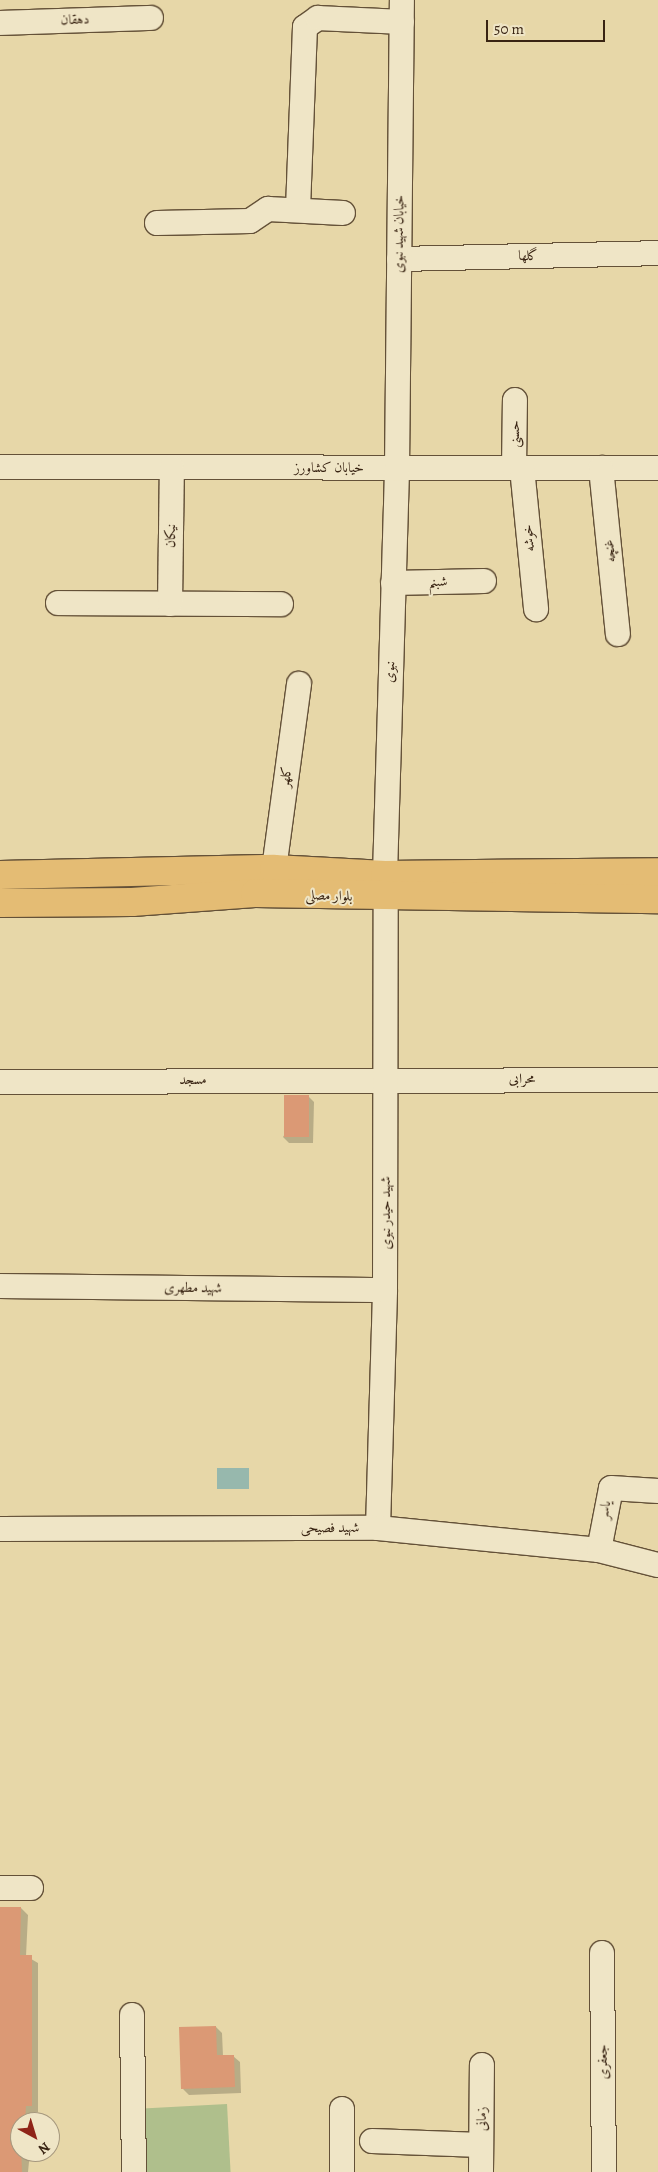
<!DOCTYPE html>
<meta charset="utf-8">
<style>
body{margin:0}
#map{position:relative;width:658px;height:2172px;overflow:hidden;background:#e7d7a8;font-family:Alegreya,Amiri,serif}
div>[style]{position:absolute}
.green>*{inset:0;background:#afbf8c;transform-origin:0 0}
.water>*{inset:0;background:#97b8ad;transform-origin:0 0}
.shadow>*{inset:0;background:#0003}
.building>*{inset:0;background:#db9975;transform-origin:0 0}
.roads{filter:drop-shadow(1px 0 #645138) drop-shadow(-1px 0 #645138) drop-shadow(0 1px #645138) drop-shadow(0 -1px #645138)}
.minor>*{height:24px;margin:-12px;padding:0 12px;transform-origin:12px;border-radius:12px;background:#efe5c6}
.major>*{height:28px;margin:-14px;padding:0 14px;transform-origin:14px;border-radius:14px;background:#e4bc74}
span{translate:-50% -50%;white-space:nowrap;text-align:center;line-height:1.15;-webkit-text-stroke:4px #efe5c6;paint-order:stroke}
.street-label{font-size:14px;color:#392413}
.north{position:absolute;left:10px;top:2112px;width:50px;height:50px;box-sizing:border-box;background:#efe5c6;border:1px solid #a6987e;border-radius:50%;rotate:141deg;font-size:14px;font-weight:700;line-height:20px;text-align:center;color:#392413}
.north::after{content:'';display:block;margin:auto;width:18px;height:22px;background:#8f2418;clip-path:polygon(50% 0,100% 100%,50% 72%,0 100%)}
.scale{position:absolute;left:486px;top:20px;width:119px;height:22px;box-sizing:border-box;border:2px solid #392413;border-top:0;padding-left:6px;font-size:15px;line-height:18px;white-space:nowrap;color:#392413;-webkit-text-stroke:4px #efe5c6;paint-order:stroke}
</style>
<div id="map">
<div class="green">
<div style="left:227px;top:2104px;width:68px;height:84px;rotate:87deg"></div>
</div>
<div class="water">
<div style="left:249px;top:1468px;width:21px;height:32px;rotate:90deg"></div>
</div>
<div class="shadow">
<div style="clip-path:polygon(308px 1096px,314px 1102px,313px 1143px,289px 1143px,283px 1137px)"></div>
<div style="clip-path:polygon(0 1908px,21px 1908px,28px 1915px,26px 1956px,38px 1963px,38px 2112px,33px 2112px,32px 2122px,20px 2122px,20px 2152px,30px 2152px,28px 2172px,0 2172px)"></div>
<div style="clip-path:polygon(216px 2027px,222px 2033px,223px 2056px,233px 2056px,240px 2062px,241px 2093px,189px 2095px,183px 2089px)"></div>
</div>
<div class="building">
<div style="left:284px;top:1095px;width:25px;height:42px"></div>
<div style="clip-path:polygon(0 1907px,21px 1907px,20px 1955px,32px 1955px,32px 2106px,26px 2106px,25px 2122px,20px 2122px,22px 2172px,0 2172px)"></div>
<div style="clip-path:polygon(216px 2026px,217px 2055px,234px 2055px,235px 2087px,181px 2089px,179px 2027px)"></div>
</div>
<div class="roads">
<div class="minor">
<div style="left:0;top:23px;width:151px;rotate:-1.9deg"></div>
<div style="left:298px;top:209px;width:182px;rotate:-87.8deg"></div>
<div style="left:305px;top:27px;width:16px;rotate:-35deg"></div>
<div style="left:318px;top:18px;width:84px;rotate:2.7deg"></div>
<div style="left:157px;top:223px;width:93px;rotate:-1.2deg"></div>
<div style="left:250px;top:221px;width:22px;rotate:-34deg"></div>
<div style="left:268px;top:209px;width:75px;rotate:3.1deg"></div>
<div style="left:399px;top:259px;width:259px;rotate:-1.3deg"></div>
<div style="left:0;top:467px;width:658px;rotate:0.09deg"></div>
<div style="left:514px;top:468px;width:68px;rotate:-89.2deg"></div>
<div style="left:522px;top:468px;width:142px;rotate:84.3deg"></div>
<div style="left:601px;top:468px;width:167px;rotate:84.2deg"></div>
<div style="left:393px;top:583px;width:91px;rotate:-1.3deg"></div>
<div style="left:58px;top:603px;width:223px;rotate:0.3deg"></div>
<div style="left:170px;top:604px;width:136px;rotate:-89.2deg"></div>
<div style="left:274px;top:869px;width:187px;rotate:-82.3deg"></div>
<div style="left:385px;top:875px;width:406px;rotate:-88.3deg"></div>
<div style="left:397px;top:469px;width:469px;rotate:-89.4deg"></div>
<div style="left:0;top:1082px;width:658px;rotate:-0.17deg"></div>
<div style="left:0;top:1286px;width:385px;rotate:0.6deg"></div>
<div style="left:378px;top:1528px;width:238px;rotate:-88.3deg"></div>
<div style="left:385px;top:1290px;width:392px;rotate:-89.9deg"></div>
<div style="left:0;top:1529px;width:378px;rotate:-0.2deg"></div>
<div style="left:378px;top:1528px;width:222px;rotate:5.7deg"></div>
<div style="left:599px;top:1550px;width:61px;rotate:14.3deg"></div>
<div style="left:599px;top:1550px;width:63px;rotate:-79deg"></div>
<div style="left:611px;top:1488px;width:47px;rotate:3.7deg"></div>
<div style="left:0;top:1888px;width:31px"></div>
<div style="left:602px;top:1953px;width:219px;rotate:89.5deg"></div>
<div style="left:132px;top:2015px;width:157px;rotate:89.3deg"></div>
<div style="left:372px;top:2141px;width:109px;rotate:2.1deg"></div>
<div style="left:342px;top:2172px;width:63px;rotate:-90deg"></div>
<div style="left:481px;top:2172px;width:107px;rotate:-89.5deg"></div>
</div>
<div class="major">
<div style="left:0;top:875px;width:274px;rotate:-1.3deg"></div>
<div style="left:274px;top:869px;width:111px;rotate:3.1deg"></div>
<div style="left:385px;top:875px;width:273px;rotate:-0.6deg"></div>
<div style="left:0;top:903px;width:132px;rotate:-0.4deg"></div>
<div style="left:132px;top:902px;width:123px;rotate:-4.2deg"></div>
<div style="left:255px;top:893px;width:403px;rotate:0.9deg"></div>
</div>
</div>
<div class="street-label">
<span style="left:75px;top:20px;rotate:-2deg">دهقان</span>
<span style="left:399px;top:234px;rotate:-89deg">خیابان شهید نبوی</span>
<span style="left:528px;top:256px;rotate:-1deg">گلها</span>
<span style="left:515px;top:434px;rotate:-89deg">حسنی</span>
<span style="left:329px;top:468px">خیابان کشاورز</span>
<span style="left:171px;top:536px;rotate:-90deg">نیکان</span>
<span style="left:529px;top:538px;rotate:-96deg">خوشه</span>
<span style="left:610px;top:551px;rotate:-96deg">غنچه</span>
<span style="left:438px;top:582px;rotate:-2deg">شبنم</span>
<span style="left:390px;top:672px;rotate:-88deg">نبوی</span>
<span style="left:286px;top:777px;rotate:-82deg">کلهر</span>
<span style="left:329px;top:896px;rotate:2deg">بلوار مصلی</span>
<span style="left:522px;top:1079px;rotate:1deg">محرابی</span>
<span style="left:193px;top:1080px;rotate:-1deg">مسجد</span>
<span style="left:386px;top:1213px;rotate:-90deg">شهید حیدر نبوی</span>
<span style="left:193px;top:1288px;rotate:1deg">شهید مطهری</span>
<span style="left:605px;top:1510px;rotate:-81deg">یاسر</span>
<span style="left:330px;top:1528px">شهید فصیحی</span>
<span style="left:603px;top:2062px;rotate:-91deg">جعفری</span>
<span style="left:482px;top:2119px;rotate:-90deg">زمانی</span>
</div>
<div class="north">N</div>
<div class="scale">50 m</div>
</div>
